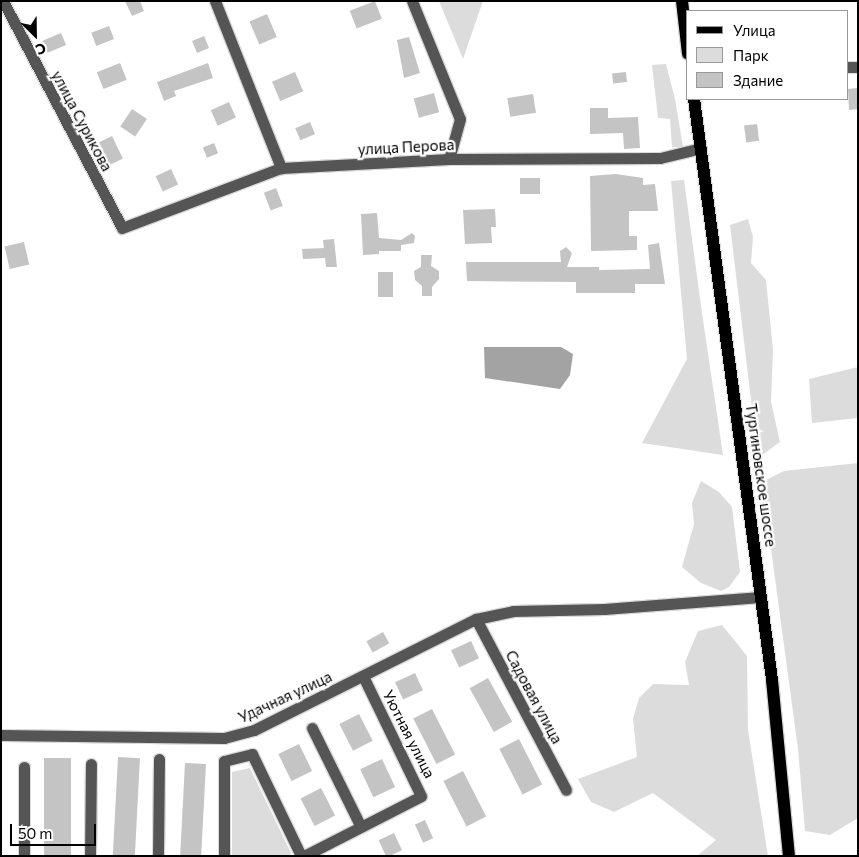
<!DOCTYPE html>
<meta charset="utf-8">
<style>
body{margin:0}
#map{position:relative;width:859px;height:857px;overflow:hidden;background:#fff;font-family:Commissioner,sans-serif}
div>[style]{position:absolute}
.green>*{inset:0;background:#dcdcdc}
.water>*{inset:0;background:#a3a3a3}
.building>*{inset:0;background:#c4c4c4;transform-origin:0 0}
.roads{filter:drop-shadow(1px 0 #dbdbdb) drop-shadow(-1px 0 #dbdbdb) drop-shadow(0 1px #dbdbdb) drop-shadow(0 -1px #dbdbdb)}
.minor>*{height:11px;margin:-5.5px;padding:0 5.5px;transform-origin:5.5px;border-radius:5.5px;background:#555}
.major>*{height:12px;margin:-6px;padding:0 6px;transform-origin:6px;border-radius:6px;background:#000}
span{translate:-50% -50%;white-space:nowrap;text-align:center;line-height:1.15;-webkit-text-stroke:4.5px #fff;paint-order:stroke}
.street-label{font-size:15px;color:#000}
.frame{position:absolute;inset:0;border:2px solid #000;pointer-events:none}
.legend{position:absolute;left:686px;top:10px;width:162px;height:90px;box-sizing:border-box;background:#fff;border:1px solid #999;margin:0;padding:6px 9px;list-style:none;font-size:15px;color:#000}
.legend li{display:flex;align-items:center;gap:10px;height:25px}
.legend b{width:25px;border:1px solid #999}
.north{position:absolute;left:10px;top:10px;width:50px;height:50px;-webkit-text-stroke:4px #fff;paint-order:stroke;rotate:157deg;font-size:14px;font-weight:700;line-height:20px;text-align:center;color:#000}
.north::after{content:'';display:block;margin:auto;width:18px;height:22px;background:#000;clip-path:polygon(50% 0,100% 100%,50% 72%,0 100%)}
.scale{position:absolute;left:10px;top:824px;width:86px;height:22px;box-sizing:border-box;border:2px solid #000;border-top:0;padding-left:6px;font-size:15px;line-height:18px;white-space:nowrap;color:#000;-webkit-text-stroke:4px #fff;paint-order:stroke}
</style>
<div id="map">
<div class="green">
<div style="clip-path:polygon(439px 1px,483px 1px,463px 59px)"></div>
<div style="clip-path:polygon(666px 64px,675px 99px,683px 147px,672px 147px,670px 119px,658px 118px,652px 65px)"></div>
<div style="clip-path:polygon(684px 180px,702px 313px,723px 455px,642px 443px,687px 359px,671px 181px)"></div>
<div style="clip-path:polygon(748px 219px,753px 237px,751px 263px,766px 280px,773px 350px,771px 402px,780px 442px,758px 458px,730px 225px)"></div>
<div style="clip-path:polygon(858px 367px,858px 418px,812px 423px,809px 379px)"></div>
<div style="clip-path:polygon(858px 463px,858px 818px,830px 835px,805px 831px,798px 749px,762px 482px,784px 471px)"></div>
<div style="clip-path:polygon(701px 481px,719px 492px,732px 507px,740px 572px,729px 587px,721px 591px,701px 583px,682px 567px,694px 524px,692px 503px)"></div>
<div style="clip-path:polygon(722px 625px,747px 656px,748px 730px,768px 856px,697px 856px,716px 840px,653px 793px,614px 812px,591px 802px,578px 779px,637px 757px,633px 719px,639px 698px,653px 684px,689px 685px,685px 662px,698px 631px)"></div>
<div style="clip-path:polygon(250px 768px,291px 853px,290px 856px,232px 856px,232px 772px)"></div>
</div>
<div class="water">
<div style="clip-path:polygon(484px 347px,561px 347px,573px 354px,570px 375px,560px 389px,485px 378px)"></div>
</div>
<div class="building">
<div style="clip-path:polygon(125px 1px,140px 1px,144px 11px,132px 16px)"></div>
<div style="left:375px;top:1px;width:19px;height:27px;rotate:69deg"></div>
<div style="left:267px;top:14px;width:25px;height:19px;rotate:67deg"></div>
<div style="left:109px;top:26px;width:14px;height:19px;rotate:69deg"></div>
<div style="left:61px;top:33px;width:13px;height:20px;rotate:67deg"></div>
<div style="left:204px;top:36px;width:13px;height:13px;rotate:67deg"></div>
<div style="clip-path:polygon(409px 37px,420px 73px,404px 78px,397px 40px)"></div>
<div style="left:120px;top:63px;width:18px;height:25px;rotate:68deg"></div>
<div style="clip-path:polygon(208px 63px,213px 78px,174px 91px,176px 96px,164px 101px,157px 82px)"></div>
<div style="left:295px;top:72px;width:21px;height:25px;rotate:67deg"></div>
<div style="left:626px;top:72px;width:10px;height:14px;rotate:84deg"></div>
<div style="clip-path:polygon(858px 88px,858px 109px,849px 110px,848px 89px)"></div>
<div style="left:434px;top:93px;width:20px;height:21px;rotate:75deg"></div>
<div style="left:533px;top:94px;width:19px;height:26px;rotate:81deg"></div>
<div style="left:229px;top:102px;width:17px;height:20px;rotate:66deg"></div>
<div style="clip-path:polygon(590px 108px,608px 108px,608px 118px,638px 117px,640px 148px,624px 149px,623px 133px,590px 134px)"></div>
<div style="left:132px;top:109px;width:18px;height:21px;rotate:34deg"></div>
<div style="left:310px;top:122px;width:13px;height:16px;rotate:67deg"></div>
<div style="left:757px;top:124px;width:17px;height:13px;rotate:83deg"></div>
<div style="left:112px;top:136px;width:25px;height:16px;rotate:64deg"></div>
<div style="left:214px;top:143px;width:11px;height:12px;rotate:68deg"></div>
<div style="left:171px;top:169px;width:17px;height:17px;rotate:65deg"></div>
<div style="clip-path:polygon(616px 174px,643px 178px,643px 185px,655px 184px,658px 211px,629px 211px,629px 236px,637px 236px,637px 250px,591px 251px,590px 176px)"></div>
<div style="left:540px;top:178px;width:16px;height:20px;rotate:90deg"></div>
<div style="left:276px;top:188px;width:19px;height:13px;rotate:69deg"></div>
<div style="clip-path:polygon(495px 209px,496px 227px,491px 227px,492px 243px,465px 244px,463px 210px)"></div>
<div style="clip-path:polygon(377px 213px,379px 238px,401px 240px,412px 233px,415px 236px,414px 243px,401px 245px,401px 251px,379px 251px,379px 254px,363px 255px,361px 214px)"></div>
<div style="clip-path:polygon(334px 239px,337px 267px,326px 267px,325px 258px,303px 259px,302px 249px,324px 248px,323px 240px)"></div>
<div style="left:24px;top:242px;width:23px;height:20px;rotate:77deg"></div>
<div style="clip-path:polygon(659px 243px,665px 284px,635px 284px,635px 293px,576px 293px,576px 282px,467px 281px,466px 262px,561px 262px,560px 251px,566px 247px,572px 253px,567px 267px,599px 267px,599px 270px,650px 269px,648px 245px)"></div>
<div style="clip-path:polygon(421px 255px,432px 255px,431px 266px,439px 271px,439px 279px,432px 287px,432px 296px,422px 296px,422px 286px,415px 280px,414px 271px,421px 267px)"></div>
<div style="left:378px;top:272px;width:15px;height:25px"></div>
<div style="left:383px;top:632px;width:13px;height:19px;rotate:61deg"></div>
<div style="left:471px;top:641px;width:19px;height:22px;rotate:65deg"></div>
<div style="left:415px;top:673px;width:19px;height:22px;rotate:65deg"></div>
<div style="left:488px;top:678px;width:50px;height:21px;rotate:61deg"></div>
<div style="left:432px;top:709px;width:51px;height:21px;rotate:63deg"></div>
<div style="left:359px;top:714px;width:30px;height:22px;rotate:63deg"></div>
<div style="left:519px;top:739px;width:51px;height:22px;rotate:63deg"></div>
<div style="left:299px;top:744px;width:30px;height:23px;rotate:64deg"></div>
<div style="left:118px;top:757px;width:22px;height:99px;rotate:3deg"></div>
<div style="left:44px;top:758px;width:27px;height:98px"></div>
<div style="left:382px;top:759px;width:31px;height:24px;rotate:65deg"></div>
<div style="left:185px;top:763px;width:21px;height:93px;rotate:3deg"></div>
<div style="left:463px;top:771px;width:51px;height:22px;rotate:63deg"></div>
<div style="left:321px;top:788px;width:31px;height:23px;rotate:63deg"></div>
<div style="left:425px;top:820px;width:20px;height:11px;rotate:66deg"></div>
<div style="left:394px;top:833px;width:19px;height:17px;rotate:65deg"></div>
</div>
<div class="roads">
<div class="minor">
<div style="left:3px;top:1px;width:256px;rotate:62.3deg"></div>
<div style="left:122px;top:228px;width:170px;rotate:-20.7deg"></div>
<div style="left:281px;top:168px;width:168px;rotate:-3.1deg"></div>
<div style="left:449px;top:159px;width:211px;rotate:-0.3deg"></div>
<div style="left:660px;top:158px;width:42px;rotate:-13.7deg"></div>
<div style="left:215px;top:1px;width:180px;rotate:68.4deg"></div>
<div style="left:412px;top:1px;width:127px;rotate:67.9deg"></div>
<div style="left:460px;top:119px;width:41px;rotate:105.4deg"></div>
<div style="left:848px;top:67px;width:10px"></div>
<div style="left:476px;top:619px;width:193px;rotate:62.2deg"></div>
<div style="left:312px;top:728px;width:110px;rotate:63.7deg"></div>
<div style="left:1px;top:735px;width:223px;rotate:0.8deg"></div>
<div style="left:224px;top:738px;width:31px;rotate:-15deg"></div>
<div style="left:254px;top:730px;width:248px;rotate:-26.6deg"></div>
<div style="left:476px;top:619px;width:38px;rotate:-12deg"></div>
<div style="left:513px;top:611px;width:91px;rotate:-1.3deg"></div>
<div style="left:604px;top:609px;width:157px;rotate:-4.4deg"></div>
<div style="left:24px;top:767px;width:89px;rotate:90deg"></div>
<div style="left:90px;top:856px;width:92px;rotate:-89.4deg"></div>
<div style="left:158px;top:856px;width:97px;rotate:-89.4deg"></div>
<div style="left:224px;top:856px;width:95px;rotate:-90deg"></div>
<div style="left:224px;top:761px;width:29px;rotate:-14deg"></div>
<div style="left:252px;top:754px;width:113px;rotate:64.3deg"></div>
<div style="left:304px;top:856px;width:131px;rotate:-27.1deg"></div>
<div style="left:421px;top:796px;width:133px;rotate:-115.8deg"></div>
</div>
<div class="major">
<div style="left:682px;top:1px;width:53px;rotate:83.5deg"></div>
<div style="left:694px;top:99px;width:586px;rotate:82.35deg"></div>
<div style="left:772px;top:680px;width:177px;rotate:84.5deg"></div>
</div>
</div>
<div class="street-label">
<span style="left:82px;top:121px;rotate:62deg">улица Сурикова</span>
<span style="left:406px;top:147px;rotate:-3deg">улица Перова</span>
<span style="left:761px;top:475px;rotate:82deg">Тургиновское шоссе</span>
<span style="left:285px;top:697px;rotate:-25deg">Удачная улица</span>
<span style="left:534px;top:697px;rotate:62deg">Садовая улица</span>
<span style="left:409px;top:734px;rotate:63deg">Уютная улица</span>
</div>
<div class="frame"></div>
<ul class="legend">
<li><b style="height:6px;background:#000"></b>Улица</li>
<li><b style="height:14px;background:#dcdcdc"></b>Парк</li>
<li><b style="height:14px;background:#c4c4c4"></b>Здание</li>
</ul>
<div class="north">С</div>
<div class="scale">50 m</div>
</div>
